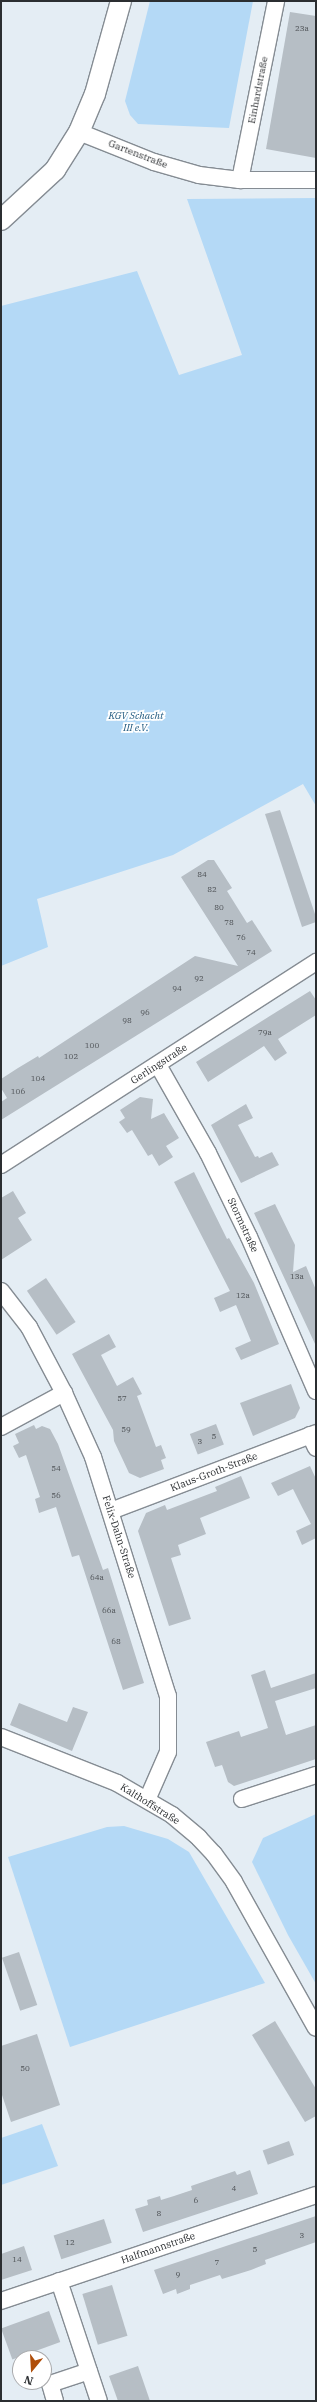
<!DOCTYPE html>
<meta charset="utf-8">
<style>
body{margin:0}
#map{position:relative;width:317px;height:2402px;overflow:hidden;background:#e4edf4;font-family:"IBM Plex Serif",serif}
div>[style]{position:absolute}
.green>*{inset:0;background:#b4d9f6}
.building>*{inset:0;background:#b6bec5;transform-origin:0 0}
.roads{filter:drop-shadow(1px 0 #858c93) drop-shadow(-1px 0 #858c93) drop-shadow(0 1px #858c93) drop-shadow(0 -1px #858c93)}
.minor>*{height:16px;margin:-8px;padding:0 8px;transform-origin:8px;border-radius:8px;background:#fff}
.tertiary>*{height:20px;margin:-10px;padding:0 10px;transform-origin:10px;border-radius:10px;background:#fff}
span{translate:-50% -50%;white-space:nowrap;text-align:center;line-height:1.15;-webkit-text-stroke:3.5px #fff;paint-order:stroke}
.number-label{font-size:8px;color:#4e5256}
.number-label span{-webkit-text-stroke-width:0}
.street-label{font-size:10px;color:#2b2e31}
.park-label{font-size:10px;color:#225b81;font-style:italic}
.frame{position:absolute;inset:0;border:2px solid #2b2e31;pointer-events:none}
.north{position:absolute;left:12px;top:2350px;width:40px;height:40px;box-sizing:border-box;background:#fff;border:1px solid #aaabad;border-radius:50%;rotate:198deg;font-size:11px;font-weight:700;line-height:16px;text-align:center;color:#2b2e31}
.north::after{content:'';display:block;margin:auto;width:14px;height:18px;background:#af4e0a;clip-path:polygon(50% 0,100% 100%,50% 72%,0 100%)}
</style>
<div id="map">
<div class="green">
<div style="clip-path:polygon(150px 1px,253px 1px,229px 128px,138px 124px,130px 115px,125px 101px)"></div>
<div style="clip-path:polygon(316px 198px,316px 806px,303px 784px,173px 855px,37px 899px,48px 947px,1px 966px,1px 306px,137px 271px,179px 375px,242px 355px,187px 199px)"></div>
<div style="clip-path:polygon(316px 1814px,316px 1984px,288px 1935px,252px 1862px,263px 1838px)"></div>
<div style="clip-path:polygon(124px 1826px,168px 1839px,189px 1852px,265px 1983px,70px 2047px,8px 1857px,107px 1827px)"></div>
<div style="clip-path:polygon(42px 2124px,58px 2166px,1px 2185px,1px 2138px)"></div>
</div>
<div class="building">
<div style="clip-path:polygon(290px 12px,316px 16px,316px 158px,266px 149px)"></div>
<div style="clip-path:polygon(280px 810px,316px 917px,316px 922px,302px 927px,265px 814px)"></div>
<div style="clip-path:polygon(208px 860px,214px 860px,232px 888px,227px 891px,247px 923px,252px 920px,272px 951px,1px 1120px,1px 1102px,7px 1098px,1px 1088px,1px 1079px,18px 1068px,38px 1056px,39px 1058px,195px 956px,238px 966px,181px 877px)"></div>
<div style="clip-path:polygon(310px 991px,316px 1000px,316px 1015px,278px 1039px,287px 1053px,275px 1061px,264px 1046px,208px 1082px,196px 1062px)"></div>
<div style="clip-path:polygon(140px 1097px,153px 1099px,151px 1119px,164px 1113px,179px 1138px,166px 1146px,173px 1157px,159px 1166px,152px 1154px,148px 1156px,132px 1130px,127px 1133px,119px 1122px,125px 1118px,120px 1110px)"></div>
<div style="clip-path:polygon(246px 1104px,253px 1118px,238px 1125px,255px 1157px,258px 1156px,259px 1158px,272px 1152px,279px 1165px,241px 1183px,211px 1125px)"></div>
<div style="clip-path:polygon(194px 1172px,227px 1239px,229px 1238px,254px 1283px,279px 1344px,241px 1360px,235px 1348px,251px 1341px,236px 1305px,220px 1312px,214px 1298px,230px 1291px,174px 1182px)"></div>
<div style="clip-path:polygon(13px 1191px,26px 1213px,18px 1218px,32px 1240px,1px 1260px,1px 1198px)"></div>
<div style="clip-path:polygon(275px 1204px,295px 1245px,293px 1272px,306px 1266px,316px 1290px,316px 1346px,254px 1213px)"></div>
<div style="left:46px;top:1278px;width:53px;height:23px;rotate:56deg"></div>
<div style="clip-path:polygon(109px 1334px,116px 1347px,101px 1355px,117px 1386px,133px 1377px,142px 1394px,137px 1396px,156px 1447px,161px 1445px,166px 1458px,161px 1460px,164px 1469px,140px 1478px,129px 1473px,122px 1458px,114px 1441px,113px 1430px,72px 1354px)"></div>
<div style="clip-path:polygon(291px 1384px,300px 1408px,295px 1418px,253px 1436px,240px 1403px)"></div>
<div style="left:216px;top:1424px;width:22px;height:28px;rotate:69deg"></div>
<div style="clip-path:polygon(34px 1425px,36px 1429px,42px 1426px,50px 1429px,58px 1444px,103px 1570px,108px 1568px,144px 1683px,123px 1690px,79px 1555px,72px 1557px,56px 1507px,39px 1513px,35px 1499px,40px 1497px,26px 1455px,19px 1458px,13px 1446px,19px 1443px,15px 1434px)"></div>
<div style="clip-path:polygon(310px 1466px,316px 1479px,316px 1538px,302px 1545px,296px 1531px,311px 1524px,302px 1507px,293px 1489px,278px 1496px,271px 1483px)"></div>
<div style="clip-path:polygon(241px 1476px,250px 1498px,200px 1518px,206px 1534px,178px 1545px,181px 1555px,171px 1558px,191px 1619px,169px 1626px,138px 1531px,146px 1513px,165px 1505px,167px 1510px,217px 1491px,215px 1487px)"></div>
<div style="clip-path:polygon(265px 1670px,271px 1688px,316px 1673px,316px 1688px,275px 1701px,286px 1735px,316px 1725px,316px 1759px,234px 1786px,228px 1782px,222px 1765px,215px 1767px,206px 1742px,239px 1731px,241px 1737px,268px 1728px,251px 1675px)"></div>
<div style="clip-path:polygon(19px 1703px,67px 1722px,73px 1707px,88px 1712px,72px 1751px,10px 1725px)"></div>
<div style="left:19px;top:1952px;width:56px;height:18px;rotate:71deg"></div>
<div style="clip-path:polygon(275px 2021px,316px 2089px,316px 2116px,305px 2122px,252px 2035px)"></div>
<div style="clip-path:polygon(37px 2034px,60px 2105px,11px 2122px,1px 2092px,1px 2046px)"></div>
<div style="left:289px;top:2141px;width:15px;height:28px;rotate:70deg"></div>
<div style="clip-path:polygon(250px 2170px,258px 2194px,143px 2232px,135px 2209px,148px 2205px,147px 2200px,160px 2196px,161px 2200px,174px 2196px,192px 2190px,191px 2186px,235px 2171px,237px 2175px)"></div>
<div style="clip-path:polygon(316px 2216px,316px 2242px,265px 2260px,266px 2264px,251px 2270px,222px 2279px,220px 2275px,190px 2285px,190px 2289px,177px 2294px,176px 2289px,163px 2294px,154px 2270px)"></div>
<div style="left:104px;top:2219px;width:25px;height:53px;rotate:72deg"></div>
<div style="clip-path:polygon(24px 2246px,32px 2270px,1px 2280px,1px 2254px)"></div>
<div style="left:112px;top:2285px;width:53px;height:31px;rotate:73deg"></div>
<div style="left:49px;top:2311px;width:33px;height:51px;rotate:70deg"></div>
<div style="clip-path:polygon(138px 2366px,150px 2401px,118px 2401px,109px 2376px)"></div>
</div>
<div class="roads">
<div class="minor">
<div style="left:79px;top:132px;width:81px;rotate:21.8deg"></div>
<div style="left:154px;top:162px;width:47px;rotate:16.1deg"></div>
<div style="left:199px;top:175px;width:41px;rotate:7deg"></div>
<div style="left:240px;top:180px;width:76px"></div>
<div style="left:240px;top:180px;width:183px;rotate:-78.6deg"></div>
<div style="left:158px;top:1065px;width:101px;rotate:60.4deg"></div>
<div style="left:208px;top:1153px;width:93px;rotate:64deg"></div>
<div style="left:249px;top:1237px;width:168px;rotate:66.5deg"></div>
<div style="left:1px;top:1165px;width:375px;rotate:-32.8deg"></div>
<div style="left:1px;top:1291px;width:46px;rotate:52.1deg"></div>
<div style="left:29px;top:1327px;width:75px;rotate:62.1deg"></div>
<div style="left:64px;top:1393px;width:70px;rotate:65.6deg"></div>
<div style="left:93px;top:1457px;width:250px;rotate:72.6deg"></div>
<div style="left:168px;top:1696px;width:56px;rotate:90deg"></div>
<div style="left:168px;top:1752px;width:52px;rotate:113.6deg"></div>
<div style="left:1px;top:1427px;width:72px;rotate:-28.4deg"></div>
<div style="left:310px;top:1435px;width:14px;rotate:65deg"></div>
<div style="left:111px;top:1511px;width:219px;rotate:-20.8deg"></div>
<div style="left:1px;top:1737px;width:125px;rotate:21.6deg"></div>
<div style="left:117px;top:1783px;width:64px;rotate:30.2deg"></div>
<div style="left:172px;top:1815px;width:35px;rotate:40deg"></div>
<div style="left:199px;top:1838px;width:22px;rotate:47deg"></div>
<div style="left:214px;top:1854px;width:34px;rotate:54deg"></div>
<div style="left:234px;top:1882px;width:167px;rotate:60.7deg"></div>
<div style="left:242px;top:1799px;width:78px;rotate:-18deg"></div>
<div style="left:59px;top:2281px;width:126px;rotate:71.6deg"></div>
<div style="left:1px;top:2301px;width:332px;rotate:-18.6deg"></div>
<div style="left:55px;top:2401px;width:18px;rotate:-106deg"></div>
<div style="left:50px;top:2384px;width:41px;rotate:-18.4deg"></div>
</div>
<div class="tertiary">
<div style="left:1px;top:220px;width:74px;rotate:-42.8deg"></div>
<div style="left:55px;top:170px;width:45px;rotate:-57.7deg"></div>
<div style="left:79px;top:132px;width:41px;rotate:-67.2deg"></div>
<div style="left:95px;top:94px;width:97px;rotate:-74.4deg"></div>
</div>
</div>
<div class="number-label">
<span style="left:302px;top:29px">23a</span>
<span style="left:202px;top:875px">84</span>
<span style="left:212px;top:890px">82</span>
<span style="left:219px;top:908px">80</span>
<span style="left:229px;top:923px">78</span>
<span style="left:241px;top:938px">76</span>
<span style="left:251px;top:953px">74</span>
<span style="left:199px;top:979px">92</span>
<span style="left:177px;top:989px">94</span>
<span style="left:145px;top:1013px">96</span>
<span style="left:127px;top:1021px">98</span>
<span style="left:265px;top:1033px">79a</span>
<span style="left:92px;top:1046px">100</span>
<span style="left:71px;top:1057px">102</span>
<span style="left:38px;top:1079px">104</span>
<span style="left:18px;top:1092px">106</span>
<span style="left:297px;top:1277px">13a</span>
<span style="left:243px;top:1296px">12a</span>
<span style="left:122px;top:1399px">57</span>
<span style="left:126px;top:1430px">59</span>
<span style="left:214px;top:1437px">5</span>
<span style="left:200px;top:1442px">3</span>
<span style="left:56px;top:1469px">54</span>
<span style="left:56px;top:1496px">56</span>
<span style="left:97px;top:1578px">64a</span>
<span style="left:109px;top:1611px">66a</span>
<span style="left:116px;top:1642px">68</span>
<span style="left:25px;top:2069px">50</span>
<span style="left:234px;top:2189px">4</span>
<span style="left:196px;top:2201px">6</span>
<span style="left:159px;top:2214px">8</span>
<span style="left:302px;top:2236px">3</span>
<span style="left:70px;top:2243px">12</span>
<span style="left:255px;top:2250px">5</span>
<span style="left:17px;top:2260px">14</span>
<span style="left:217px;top:2263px">7</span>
<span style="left:178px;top:2275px">9</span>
</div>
<div class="street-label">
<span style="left:258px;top:90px;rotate:-79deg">Einhardstraße</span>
<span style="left:138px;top:154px;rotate:21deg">Gartenstraße</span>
<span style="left:159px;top:1064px;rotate:-33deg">Gerlingstraße</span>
<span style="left:243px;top:1225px;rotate:65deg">Stormstraße</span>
<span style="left:214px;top:1472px;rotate:-21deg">Klaus-Groth-Straße</span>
<span style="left:119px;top:1537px;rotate:72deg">Felix-Dahn-Straße</span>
<span style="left:150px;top:1804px;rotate:32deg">Kalthoffstraße</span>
<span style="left:158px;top:2248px;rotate:-19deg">Halfmannstraße</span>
</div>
<div class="park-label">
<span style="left:136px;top:721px">KGV Schacht<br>III e.V.</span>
</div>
<div class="frame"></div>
<div class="north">N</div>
</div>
